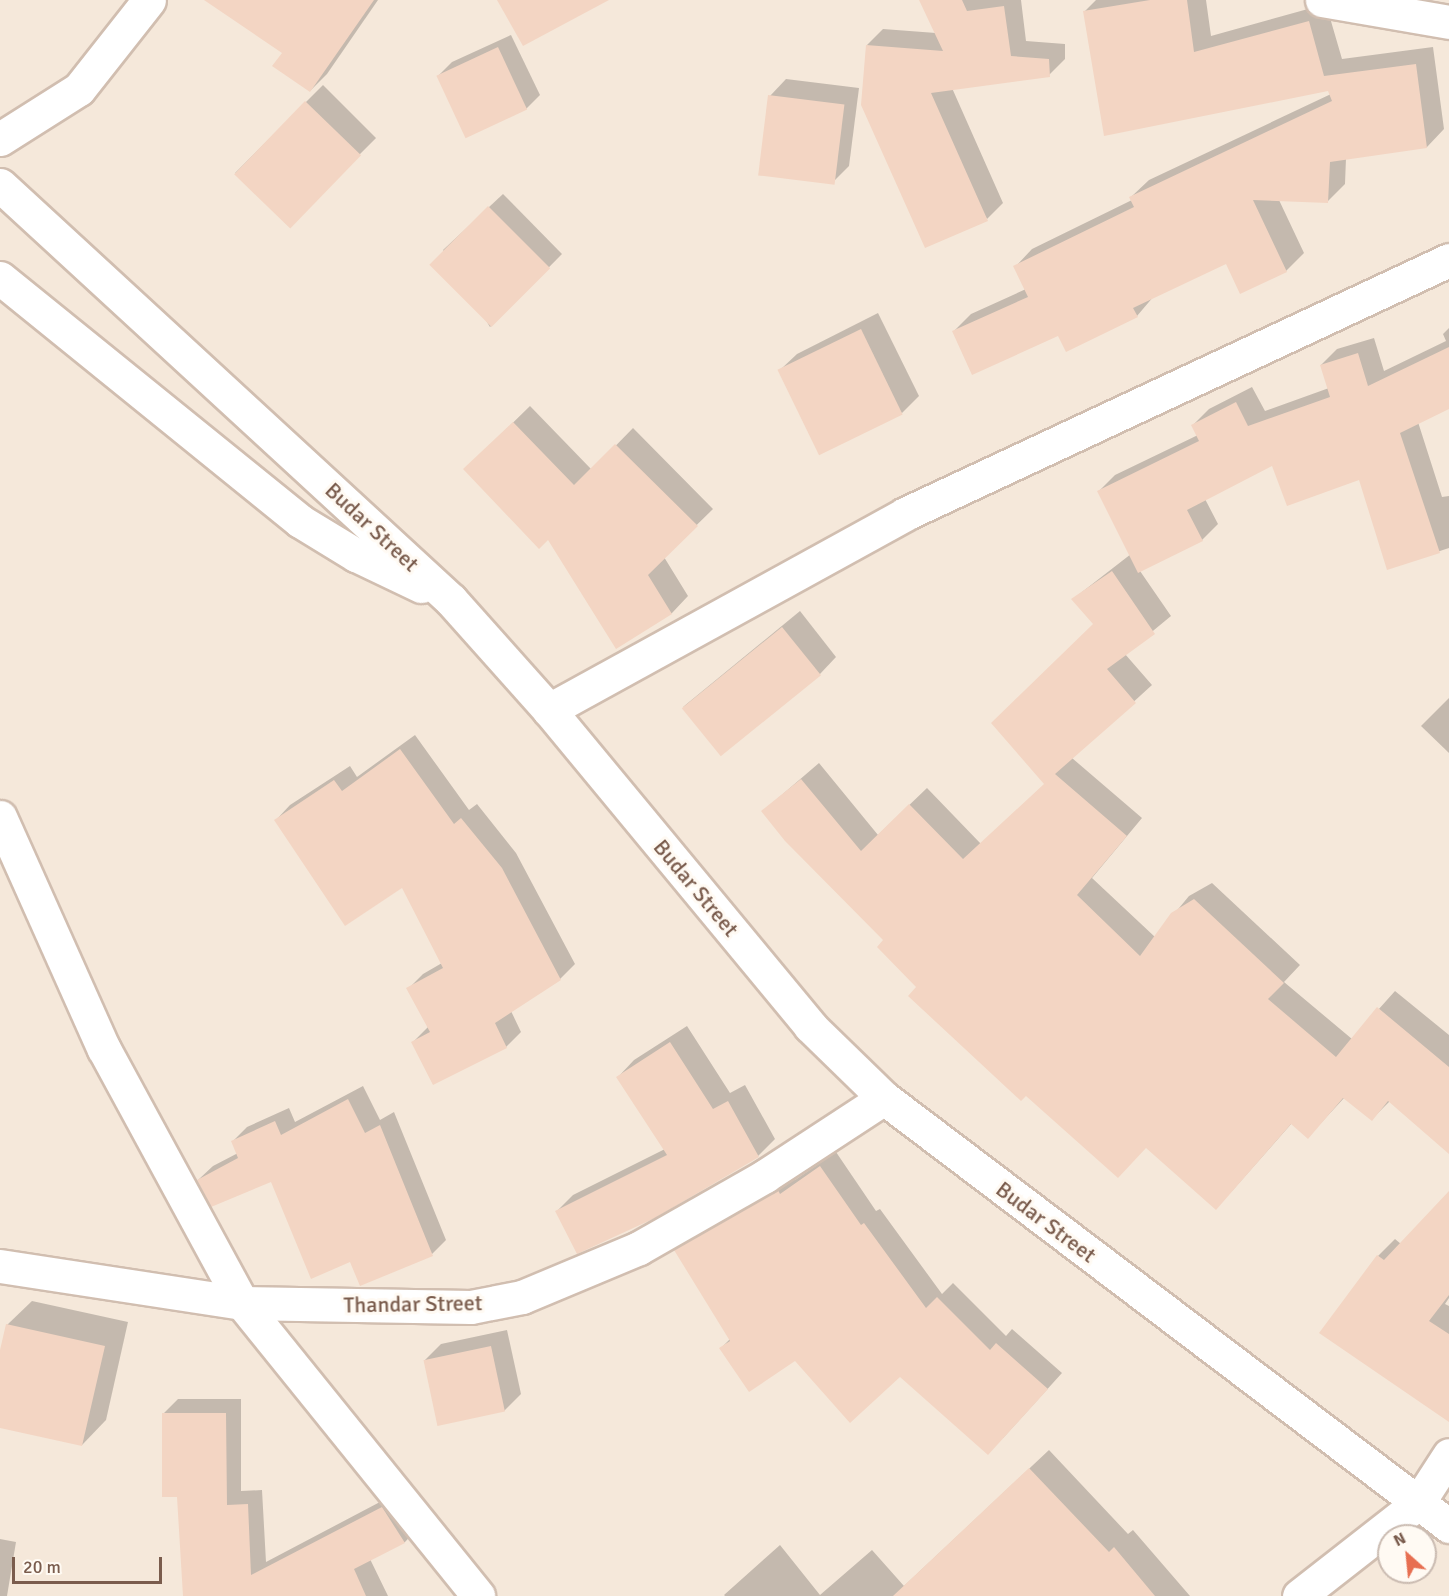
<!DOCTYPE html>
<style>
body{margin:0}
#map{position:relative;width:1449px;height:1596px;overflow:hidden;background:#fdf6ec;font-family:Signika,sans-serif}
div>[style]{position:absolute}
.residential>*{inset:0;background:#f5e8da}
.shadow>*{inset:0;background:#0003;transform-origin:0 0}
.building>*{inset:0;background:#f3d5c3;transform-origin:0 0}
.roads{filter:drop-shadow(2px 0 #d1beb0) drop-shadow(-2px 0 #d1beb0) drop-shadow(0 2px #d1beb0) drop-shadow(0 -2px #d1beb0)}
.street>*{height:33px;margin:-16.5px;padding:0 16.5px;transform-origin:16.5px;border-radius:16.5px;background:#fff}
.secondary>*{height:33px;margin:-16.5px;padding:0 16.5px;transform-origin:16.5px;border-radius:16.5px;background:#fff}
span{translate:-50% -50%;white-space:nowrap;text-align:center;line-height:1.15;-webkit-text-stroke:6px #fffaf3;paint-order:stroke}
.street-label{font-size:22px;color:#7a5c4d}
.north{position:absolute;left:1377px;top:1524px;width:60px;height:60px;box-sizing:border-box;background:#fffaf3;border:2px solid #cabbb1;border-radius:50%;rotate:333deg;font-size:16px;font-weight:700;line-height:24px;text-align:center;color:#7a5c4d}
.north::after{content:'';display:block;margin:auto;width:21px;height:27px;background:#e76f51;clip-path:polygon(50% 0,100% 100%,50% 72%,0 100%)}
.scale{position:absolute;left:12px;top:1557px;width:150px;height:27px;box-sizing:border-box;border:3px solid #7a5c4d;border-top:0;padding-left:8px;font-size:18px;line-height:21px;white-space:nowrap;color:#7a5c4d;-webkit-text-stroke:4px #fffaf3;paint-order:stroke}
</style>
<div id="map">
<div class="residential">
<div style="clip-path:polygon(evenodd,0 0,1449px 0,1449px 1596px,0 1596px,0 0,1389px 1536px,1425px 1536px,1425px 1572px,1389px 1572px,1389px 1536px)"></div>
</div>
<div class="shadow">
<div style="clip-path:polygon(248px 0,378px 0,327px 74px,310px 91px)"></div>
<div style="clip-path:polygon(920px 0,1021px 0,1026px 41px,1065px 44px,1065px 59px,1049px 75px,952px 88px,1003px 203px,987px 219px,867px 45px,883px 29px,936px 33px)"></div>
<div style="clip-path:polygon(1096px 0,1206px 0,1211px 36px,1326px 4px,1342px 59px,1433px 47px,1444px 129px,1427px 147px,1346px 158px,1345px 184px,1327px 202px,1279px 200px,1304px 253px,1286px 271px,1227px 262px,1154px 296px,1137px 316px,1059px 334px,954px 331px,971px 314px,1026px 289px,1015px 267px,1032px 249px,1132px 200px,1131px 197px,1149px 180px,1331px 94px,1329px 90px,1105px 134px,1084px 12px)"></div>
<div style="clip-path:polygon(511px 35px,540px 95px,526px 109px,438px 76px,452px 62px)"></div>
<div style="clip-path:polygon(786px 79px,859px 88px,849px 166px,833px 182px,770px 96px)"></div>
<div style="left:323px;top:85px;width:75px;height:124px;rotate:45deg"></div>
<div style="clip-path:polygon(503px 194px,562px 254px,490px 327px,443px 250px)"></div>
<div style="clip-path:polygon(878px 313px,919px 396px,902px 413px,780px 370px,797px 354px)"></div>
<div style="clip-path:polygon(1449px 328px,1449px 407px,1418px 422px,1442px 497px,1449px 496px,1449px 548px,1388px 568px,1360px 478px,1273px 464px,1205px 499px,1218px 524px,1202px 540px,1140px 571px,1171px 616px,1125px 654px,1152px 685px,1072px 758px,1142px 818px,1092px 878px,1155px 937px,1189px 896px,1212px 883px,1300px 965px,1284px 982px,1352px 1039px,1395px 991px,1449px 1035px,1449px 1152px,1390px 1101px,1372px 1119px,1345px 1097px,1308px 1137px,1292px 1123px,1232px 1191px,1146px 1146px,918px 987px,885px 940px,763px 811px,819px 763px,878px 835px,927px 788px,981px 844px,1046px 783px,1095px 624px,1073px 599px,1131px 554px,1099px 491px,1115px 475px,1198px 435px,1193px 425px,1209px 409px,1252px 387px,1265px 411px,1329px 388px,1321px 365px,1337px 349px,1374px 338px,1384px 371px,1446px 341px,1443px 334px)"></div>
<div style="clip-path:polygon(530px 406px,592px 470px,633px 428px,713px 509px,664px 557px,688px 596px,672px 613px,616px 647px,548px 538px,482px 453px)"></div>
<div style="clip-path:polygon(800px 611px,836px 657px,820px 674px,683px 707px)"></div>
<div style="clip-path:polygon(1449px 698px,1449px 753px,1421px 726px)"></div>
<div style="clip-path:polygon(415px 735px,469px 810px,477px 804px,516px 853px,575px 964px,560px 979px,511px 1011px,521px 1032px,506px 1047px,413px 1042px,428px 1027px,408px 989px,423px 974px,442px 963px,403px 885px,276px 820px,290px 805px,350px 766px,357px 777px)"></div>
<div style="clip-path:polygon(687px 1026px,730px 1093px,745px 1085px,775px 1139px,758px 1156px,557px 1211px,573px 1195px,665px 1149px,618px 1077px,634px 1060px)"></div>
<div style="clip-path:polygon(363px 1086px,380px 1120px,394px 1112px,446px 1240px,432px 1254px,351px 1260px,272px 1180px,198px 1180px,213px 1166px,238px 1153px,233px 1141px,247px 1127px,289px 1108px,295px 1122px)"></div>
<div style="clip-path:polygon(836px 1152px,876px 1211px,880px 1209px,942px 1294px,953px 1283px,1006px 1336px,1012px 1329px,1062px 1373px,1003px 1438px,900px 1375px,721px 1348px,730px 1339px,676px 1250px,691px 1235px,793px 1176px,795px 1180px)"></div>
<div style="clip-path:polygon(1449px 1194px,1449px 1298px,1445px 1304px,1449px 1306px,1449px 1411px,1378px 1256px,1395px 1239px,1401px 1244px)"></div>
<div style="clip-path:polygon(32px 1301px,128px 1322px,106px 1420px,82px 1445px,0 1427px,0 1357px,7px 1325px)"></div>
<div style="clip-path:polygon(507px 1330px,521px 1394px,504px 1411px,424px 1361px,441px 1344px)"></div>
<div style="clip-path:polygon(178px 1399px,241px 1399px,241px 1491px,262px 1490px,266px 1562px,397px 1493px,419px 1527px,405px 1542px,370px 1559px,388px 1596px,184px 1596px,178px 1495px,163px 1414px)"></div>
<div style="clip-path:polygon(1049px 1450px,1128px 1534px,1133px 1530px,1190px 1596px,725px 1596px,724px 1595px,780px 1545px,820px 1595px,872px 1550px,904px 1586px)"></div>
<div style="clip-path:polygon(0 1539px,16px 1542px,7px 1596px,0 1596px)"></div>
</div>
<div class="building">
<div style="clip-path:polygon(204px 0,374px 0,310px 92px,272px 66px,282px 53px)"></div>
<div style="clip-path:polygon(497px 0,609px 0,523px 46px)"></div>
<div style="clip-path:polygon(919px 0,962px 0,967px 11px,1004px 6px,1011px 56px,1049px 59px,1050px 77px,931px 93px,988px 221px,925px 248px,861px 105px,866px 45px,943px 51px)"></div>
<div style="clip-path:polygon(1150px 0,1187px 0,1194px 52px,1309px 21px,1324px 76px,1416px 64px,1427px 148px,1330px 162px,1328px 203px,1253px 200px,1287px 272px,1240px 294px,1226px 264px,1133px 308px,1138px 317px,1066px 352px,1058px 336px,972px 375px,952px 331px,1028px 297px,1013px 266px,1134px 207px,1129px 197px,1332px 101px,1328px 91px,1104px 136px,1083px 11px)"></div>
<div style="left:498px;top:47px;width:69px;height:68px;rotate:65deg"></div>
<div style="left:768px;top:95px;width:77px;height:81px;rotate:7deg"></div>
<div style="left:305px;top:101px;width:78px;height:102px;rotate:44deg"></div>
<div style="left:488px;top:206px;width:88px;height:83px;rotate:45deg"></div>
<div style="left:861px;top:329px;width:95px;height:93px;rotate:64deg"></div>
<div style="clip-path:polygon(1449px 347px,1449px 409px,1400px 433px,1440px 553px,1387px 570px,1359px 480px,1287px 506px,1272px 466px,1187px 510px,1203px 541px,1138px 573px,1097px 491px,1199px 441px,1191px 425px,1236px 402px,1248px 426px,1330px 397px,1320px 365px,1358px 353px,1368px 386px)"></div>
<div style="clip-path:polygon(513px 422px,574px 485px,615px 444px,698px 526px,648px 575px,672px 614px,616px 649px,548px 540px,539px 549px,463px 469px)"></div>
<div style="clip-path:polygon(1112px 571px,1155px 634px,1107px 669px,1136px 703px,1055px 774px,1127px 836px,1077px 895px,1140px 956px,1171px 913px,1194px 899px,1284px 983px,1268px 999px,1336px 1057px,1377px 1007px,1449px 1067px,1449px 1154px,1388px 1101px,1372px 1121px,1343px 1098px,1308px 1139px,1291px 1124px,1216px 1210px,1146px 1148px,1118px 1178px,1026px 1096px,1021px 1101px,908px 996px,916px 987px,877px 947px,883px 940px,785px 841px,761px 811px,801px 779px,861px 851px,909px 804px,963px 859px,1044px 784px,991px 723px,1093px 624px,1071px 599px)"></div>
<div style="left:782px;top:627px;width:62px;height:129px;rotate:51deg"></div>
<div style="clip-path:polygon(400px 749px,454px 824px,461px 818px,502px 868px,561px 980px,495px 1023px,507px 1048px,433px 1085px,411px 1042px,430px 1032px,406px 988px,443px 968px,402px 888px,345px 926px,274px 820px,334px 780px,342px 791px)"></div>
<div style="clip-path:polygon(670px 1042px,713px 1109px,728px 1101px,759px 1157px,655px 1218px,577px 1254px,555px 1211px,667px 1155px,616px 1077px)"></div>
<div style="clip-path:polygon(348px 1099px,365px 1133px,380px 1125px,433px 1256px,360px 1286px,350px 1262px,311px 1279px,271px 1182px,211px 1207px,197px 1180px,238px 1158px,231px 1141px,275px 1121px,281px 1135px)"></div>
<div style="clip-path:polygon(820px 1166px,861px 1225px,864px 1223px,926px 1308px,937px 1297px,990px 1350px,996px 1343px,1048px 1389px,988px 1455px,900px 1377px,850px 1423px,795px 1361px,749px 1392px,719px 1348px,730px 1341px,674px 1250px,778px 1190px,780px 1194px)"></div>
<div style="clip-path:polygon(1449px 1191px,1449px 1295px,1429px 1321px,1449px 1334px,1449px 1422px,1319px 1333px,1377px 1255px,1384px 1260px)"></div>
<div style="clip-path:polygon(6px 1324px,105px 1346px,82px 1446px,0 1428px,0 1350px)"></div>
<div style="left:491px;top:1346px;width:67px;height:69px;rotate:78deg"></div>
<div style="clip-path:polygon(162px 1413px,226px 1413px,227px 1505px,248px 1504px,251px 1575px,382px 1507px,405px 1543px,354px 1569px,366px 1596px,183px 1596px,177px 1497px,162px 1497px)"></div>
<div style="clip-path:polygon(1029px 1468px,1109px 1552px,1114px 1547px,1155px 1596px,893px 1596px)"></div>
</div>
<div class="roads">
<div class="street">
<div style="left:1322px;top:0;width:129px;rotate:9.8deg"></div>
<div style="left:549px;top:710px;width:406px;rotate:-28.8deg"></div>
<div style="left:905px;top:514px;width:600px;rotate:-25.03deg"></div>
<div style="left:0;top:817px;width:254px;rotate:65.9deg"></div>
<div style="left:104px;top:1049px;width:289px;rotate:61.5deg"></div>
<div style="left:242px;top:1303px;width:376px;rotate:51.1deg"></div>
<div style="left:0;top:1266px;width:245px;rotate:8.7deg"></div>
<div style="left:242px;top:1303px;width:229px;rotate:1deg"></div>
<div style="left:471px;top:1307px;width:52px;rotate:-11.1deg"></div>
<div style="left:522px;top:1297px;width:127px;rotate:-22.7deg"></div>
<div style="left:639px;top:1248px;width:145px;rotate:-29.7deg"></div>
<div style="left:765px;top:1176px;width:142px;rotate:-33.2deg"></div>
<div style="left:1299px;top:1596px;width:151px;rotate:-38deg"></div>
<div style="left:1418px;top:1503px;width:57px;rotate:-57.1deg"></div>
</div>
<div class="secondary">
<div style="left:0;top:139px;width:93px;rotate:-32.3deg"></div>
<div style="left:79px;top:89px;width:113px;rotate:-51.8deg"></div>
<div style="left:0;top:185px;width:613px;rotate:42.62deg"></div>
<div style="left:451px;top:600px;width:147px;rotate:48.3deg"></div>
<div style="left:549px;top:710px;width:410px;rotate:50.4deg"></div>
<div style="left:810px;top:1026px;width:103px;rotate:44.2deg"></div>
<div style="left:884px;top:1098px;width:709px;rotate:37.14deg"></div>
<div style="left:0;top:278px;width:386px;rotate:39deg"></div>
<div style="left:300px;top:521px;width:66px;rotate:31.3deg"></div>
<div style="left:356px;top:555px;width:72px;rotate:25.5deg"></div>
</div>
</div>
<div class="street-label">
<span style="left:372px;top:527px;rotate:43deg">Budar Street</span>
<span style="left:696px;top:888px;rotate:50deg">Budar Street</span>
<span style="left:1046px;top:1222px;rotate:37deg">Budar Street</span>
<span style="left:413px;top:1304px;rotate:-1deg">Thandar Street</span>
</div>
<div class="north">N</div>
<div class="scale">20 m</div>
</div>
